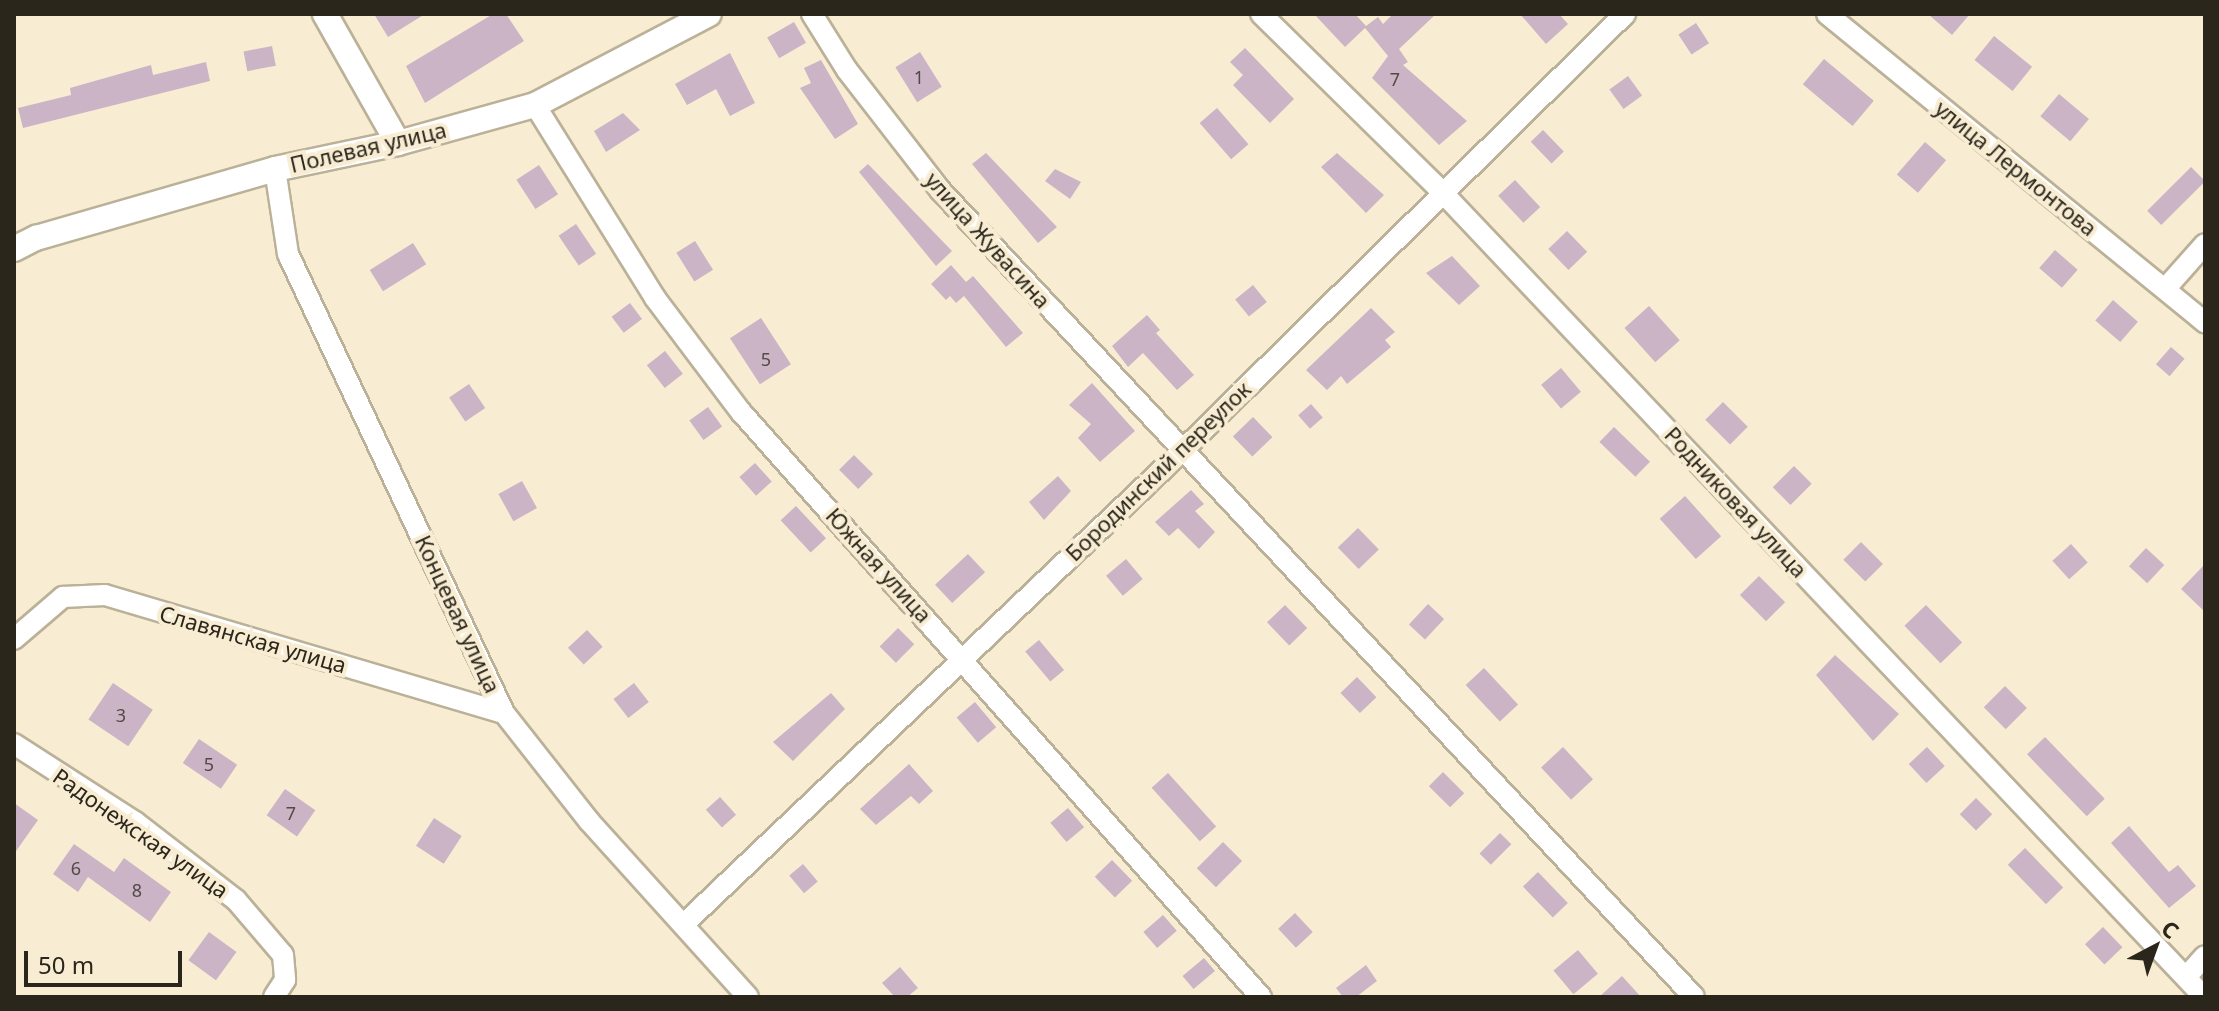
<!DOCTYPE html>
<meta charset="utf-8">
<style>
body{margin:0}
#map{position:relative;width:2219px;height:1011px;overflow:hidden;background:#f8edd3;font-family:"Noto Sans",sans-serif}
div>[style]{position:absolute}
.building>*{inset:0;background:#cbb4c6;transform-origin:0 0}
.roads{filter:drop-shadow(2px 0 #bbb198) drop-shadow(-2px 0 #bbb198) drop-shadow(0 2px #bbb198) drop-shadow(0 -2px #bbb198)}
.minor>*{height:20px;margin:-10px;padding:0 10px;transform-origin:10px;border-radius:10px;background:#fff}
.tertiary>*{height:24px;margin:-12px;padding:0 12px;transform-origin:12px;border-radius:12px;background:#fff}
span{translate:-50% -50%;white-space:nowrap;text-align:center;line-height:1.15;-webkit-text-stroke:8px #f8edd3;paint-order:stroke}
.number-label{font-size:18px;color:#524a46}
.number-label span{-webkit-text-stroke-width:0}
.street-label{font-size:22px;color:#2a261c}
.frame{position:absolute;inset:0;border:16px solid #2a261c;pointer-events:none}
.north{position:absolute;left:2115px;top:907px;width:80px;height:80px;-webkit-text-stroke:6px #f8edd3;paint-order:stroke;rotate:41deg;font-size:22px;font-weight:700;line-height:32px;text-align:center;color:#2a261c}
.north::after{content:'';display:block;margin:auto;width:28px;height:36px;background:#2a261c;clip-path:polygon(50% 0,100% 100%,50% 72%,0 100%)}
.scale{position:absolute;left:24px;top:951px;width:158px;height:36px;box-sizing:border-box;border:4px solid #2a261c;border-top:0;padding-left:10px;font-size:24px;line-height:28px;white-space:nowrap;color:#2a261c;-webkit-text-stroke:6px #f8edd3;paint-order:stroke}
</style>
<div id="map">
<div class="building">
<div style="clip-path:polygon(374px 14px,425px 14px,388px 37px)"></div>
<div style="clip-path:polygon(493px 14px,506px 14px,524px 41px,425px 103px,406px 66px)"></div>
<div style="clip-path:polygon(1314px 14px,1355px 14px,1366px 26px,1378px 17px,1383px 24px,1393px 14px,1436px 14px,1399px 49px,1408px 62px,1403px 65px,1467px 121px,1439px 145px,1372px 78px,1388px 56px,1365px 28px,1345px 47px)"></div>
<div style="clip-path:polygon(1520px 14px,1559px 14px,1568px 24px,1546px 44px)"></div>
<div style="clip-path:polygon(1928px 14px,1970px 14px,1952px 35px)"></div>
<div style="left:794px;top:22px;width:24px;height:31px;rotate:60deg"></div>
<div style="left:1696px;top:23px;width:24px;height:21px;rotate:57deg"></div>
<div style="left:1994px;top:36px;width:49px;height:31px;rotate:39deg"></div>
<div style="left:272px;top:46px;width:20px;height:29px;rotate:79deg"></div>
<div style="clip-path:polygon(1245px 48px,1294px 99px,1270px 123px,1233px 85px,1243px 75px,1230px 62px)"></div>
<div style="left:920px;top:52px;width:41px;height:29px;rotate:58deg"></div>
<div style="clip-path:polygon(730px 53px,755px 103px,730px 116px,716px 89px,687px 105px,675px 84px)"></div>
<div style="left:1824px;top:59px;width:65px;height:33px;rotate:40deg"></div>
<div style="clip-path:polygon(821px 60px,858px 124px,835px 139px,800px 88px,811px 83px,804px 68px)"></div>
<div style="clip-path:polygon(206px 62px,210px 81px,23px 128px,18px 108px,71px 95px,70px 88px,151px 65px,153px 75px)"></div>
<div style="left:1628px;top:76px;width:24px;height:23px;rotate:54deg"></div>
<div style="left:2059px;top:94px;width:39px;height:29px;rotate:40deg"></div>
<div style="left:1217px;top:108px;width:48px;height:23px;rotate:49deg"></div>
<div style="clip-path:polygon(623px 113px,640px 130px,606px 152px,594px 131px)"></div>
<div style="left:1543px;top:130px;width:30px;height:17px;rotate:46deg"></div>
<div style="left:1925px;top:142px;width:28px;height:43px;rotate:41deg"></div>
<div style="clip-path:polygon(986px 153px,1057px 227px,1038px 243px,972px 164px)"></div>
<div style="clip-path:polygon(1337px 153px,1384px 195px,1366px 213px,1321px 167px)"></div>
<div style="clip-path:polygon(868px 164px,952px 251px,936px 266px,859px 172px)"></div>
<div style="left:539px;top:165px;width:35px;height:27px;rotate:57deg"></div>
<div style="left:2191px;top:167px;width:20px;height:62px;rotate:45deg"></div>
<div style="clip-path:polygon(1055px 169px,1081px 182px,1070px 199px,1045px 181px)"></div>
<div style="left:1515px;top:180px;width:37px;height:23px;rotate:47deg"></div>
<div style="left:576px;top:224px;width:36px;height:21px;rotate:56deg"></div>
<div style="left:1567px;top:231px;width:29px;height:26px;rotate:46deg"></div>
<div style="left:695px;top:241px;width:34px;height:22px;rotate:58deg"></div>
<div style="left:413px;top:243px;width:25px;height:51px;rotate:58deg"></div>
<div style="left:2055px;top:250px;width:30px;height:24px;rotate:41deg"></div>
<div style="clip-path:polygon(1452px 256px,1480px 286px,1459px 305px,1426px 273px)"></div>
<div style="clip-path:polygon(951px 265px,966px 282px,973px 276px,1023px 333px,1006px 347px,964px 296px,956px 303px,950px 296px,946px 300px,931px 284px)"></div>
<div style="left:1253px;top:285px;width:22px;height:23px;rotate:51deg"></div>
<div style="left:2113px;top:300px;width:33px;height:27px;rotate:41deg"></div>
<div style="left:630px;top:303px;width:20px;height:23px;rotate:53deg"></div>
<div style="left:1649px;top:306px;width:46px;height:33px;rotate:48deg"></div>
<div style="clip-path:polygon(1371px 308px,1395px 332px,1385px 340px,1391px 347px,1347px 384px,1341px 376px,1327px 390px,1306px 370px)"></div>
<div style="clip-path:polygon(1147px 315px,1160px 330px,1156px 333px,1194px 375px,1177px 390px,1143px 353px,1128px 367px,1112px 346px)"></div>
<div style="left:761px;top:318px;width:55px;height:37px;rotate:57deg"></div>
<div style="left:2171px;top:347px;width:18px;height:23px;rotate:41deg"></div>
<div style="left:665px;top:351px;width:29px;height:23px;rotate:52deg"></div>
<div style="left:1561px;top:368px;width:31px;height:26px;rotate:50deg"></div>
<div style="clip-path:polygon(1092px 383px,1135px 431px,1100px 462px,1078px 438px,1091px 424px,1069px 405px)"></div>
<div style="left:469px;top:384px;width:29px;height:24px;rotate:56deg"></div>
<div style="left:1723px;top:402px;width:35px;height:25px;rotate:45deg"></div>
<div style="left:1311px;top:404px;width:18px;height:17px;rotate:49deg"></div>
<div style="left:708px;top:407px;width:24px;height:23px;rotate:54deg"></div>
<div style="left:1253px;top:417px;width:28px;height:28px;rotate:46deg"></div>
<div style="left:1614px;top:427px;width:50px;height:21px;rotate:44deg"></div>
<div style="left:854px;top:455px;width:27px;height:21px;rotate:45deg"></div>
<div style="left:755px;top:463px;width:25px;height:21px;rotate:48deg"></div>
<div style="left:1794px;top:466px;width:25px;height:30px;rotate:45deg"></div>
<div style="clip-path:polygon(1058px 476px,1071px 491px,1044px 520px,1029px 502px)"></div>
<div style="left:522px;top:481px;width:31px;height:27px;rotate:61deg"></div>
<div style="clip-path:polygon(1191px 490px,1204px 504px,1195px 511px,1215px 532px,1199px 549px,1178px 528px,1169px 536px,1155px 522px)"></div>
<div style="left:1685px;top:496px;width:54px;height:34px;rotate:48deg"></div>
<div style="left:796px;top:506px;width:44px;height:21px;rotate:47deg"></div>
<div style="left:1358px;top:528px;width:30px;height:28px;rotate:46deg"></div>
<div style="left:1861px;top:542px;width:31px;height:25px;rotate:45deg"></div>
<div style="left:2071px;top:544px;width:25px;height:25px;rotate:48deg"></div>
<div style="left:2146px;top:548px;width:25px;height:25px;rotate:43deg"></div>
<div style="left:968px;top:554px;width:25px;height:45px;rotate:47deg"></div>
<div style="left:1126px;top:559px;width:26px;height:26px;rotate:50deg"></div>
<div style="clip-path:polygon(2205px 564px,2205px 612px,2181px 589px)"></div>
<div style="left:1759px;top:576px;width:37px;height:27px;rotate:45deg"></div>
<div style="left:1428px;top:604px;width:22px;height:28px;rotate:43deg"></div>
<div style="left:1285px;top:605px;width:32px;height:25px;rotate:46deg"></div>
<div style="left:1926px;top:605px;width:52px;height:30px;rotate:46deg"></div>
<div style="left:898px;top:628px;width:23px;height:26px;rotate:45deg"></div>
<div style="left:587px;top:630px;width:23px;height:26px;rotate:47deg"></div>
<div style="left:1039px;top:640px;width:39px;height:18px;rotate:50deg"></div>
<div style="clip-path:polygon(1835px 655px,1899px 714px,1873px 741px,1816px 675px)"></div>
<div style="left:1484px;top:668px;width:50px;height:25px;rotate:47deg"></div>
<div style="left:1357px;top:677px;width:28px;height:23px;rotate:46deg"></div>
<div style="left:113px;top:683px;width:48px;height:44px;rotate:34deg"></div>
<div style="left:634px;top:683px;width:24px;height:26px;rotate:52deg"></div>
<div style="left:2005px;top:686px;width:31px;height:30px;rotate:45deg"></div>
<div style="clip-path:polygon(831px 693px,845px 709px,793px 761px,773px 742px)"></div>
<div style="left:975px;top:702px;width:33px;height:24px;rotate:50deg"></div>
<div style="left:2045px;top:737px;width:86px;height:25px;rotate:46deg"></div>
<div style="left:199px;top:739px;width:46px;height:29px;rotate:34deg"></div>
<div style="left:1563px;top:747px;width:44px;height:30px;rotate:47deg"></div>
<div style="left:1927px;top:747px;width:26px;height:25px;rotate:47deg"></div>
<div style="clip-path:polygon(909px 764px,933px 791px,919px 804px,911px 796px,876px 825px,860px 809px)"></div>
<div style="left:1443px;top:772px;width:30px;height:20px;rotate:45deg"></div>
<div style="left:1168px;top:773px;width:72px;height:22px;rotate:48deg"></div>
<div style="left:285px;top:789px;width:37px;height:32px;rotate:35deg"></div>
<div style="left:720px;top:797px;width:24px;height:19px;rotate:48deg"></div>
<div style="left:1976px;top:798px;width:23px;height:23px;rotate:45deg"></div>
<div style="clip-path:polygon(14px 803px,38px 820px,14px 854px)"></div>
<div style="left:1068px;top:808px;width:25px;height:23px;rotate:50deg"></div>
<div style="left:434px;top:818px;width:33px;height:33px;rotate:33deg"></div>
<div style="clip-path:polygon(2129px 826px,2169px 872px,2178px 865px,2196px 886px,2169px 908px,2111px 843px)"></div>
<div style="left:1500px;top:833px;width:16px;height:29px;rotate:45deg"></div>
<div style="left:1223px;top:842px;width:27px;height:37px;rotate:45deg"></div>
<div style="clip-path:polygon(74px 844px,114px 872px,124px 858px,171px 892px,150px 922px,88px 877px,78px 892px,53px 874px)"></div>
<div style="left:2025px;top:848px;width:55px;height:24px;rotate:46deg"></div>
<div style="left:1112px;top:860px;width:29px;height:24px;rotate:46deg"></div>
<div style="left:803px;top:864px;width:23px;height:18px;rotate:50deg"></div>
<div style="left:1538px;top:872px;width:43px;height:21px;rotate:46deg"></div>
<div style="left:1295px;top:913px;width:26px;height:23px;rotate:47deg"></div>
<div style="left:1163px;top:915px;width:21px;height:26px;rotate:49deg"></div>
<div style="left:2103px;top:927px;width:28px;height:25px;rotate:46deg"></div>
<div style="left:209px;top:932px;width:34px;height:35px;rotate:36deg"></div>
<div style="left:1578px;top:950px;width:31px;height:32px;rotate:50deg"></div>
<div style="left:1204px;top:958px;width:17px;height:28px;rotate:50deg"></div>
<div style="clip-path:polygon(1366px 965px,1377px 981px,1356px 997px,1343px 997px,1336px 988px)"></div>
<div style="clip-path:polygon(900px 967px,918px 988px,907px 997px,895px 997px,882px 983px)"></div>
<div style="clip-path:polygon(1622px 976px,1641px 997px,1599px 997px)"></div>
</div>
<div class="roads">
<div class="minor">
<div style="left:812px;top:14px;width:66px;rotate:58deg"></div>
<div style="left:847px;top:70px;width:152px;rotate:52.2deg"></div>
<div style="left:940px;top:190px;width:1104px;rotate:46.94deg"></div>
<div style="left:1261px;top:14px;width:255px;rotate:44.5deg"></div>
<div style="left:1443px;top:193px;width:1107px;rotate:46.57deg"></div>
<div style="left:1827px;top:14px;width:488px;rotate:39.2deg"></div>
<div style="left:535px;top:105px;width:227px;rotate:58.1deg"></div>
<div style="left:655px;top:298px;width:143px;rotate:53deg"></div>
<div style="left:741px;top:412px;width:783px;rotate:48.37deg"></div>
<div style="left:275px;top:169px;width:86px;rotate:81.3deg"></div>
<div style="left:288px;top:254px;width:507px;rotate:64.8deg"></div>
<div style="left:504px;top:713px;width:137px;rotate:51.8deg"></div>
<div style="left:589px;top:821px;width:237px;rotate:47.9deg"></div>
<div style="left:2165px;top:289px;width:60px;rotate:-48.4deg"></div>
<div style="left:14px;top:639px;width:65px;rotate:-40.6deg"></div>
<div style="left:63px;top:597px;width:42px;rotate:-2.7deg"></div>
<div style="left:105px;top:595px;width:416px;rotate:16.5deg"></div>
<div style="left:14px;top:744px;width:144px;rotate:32.8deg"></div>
<div style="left:135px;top:822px;width:128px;rotate:37.7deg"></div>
<div style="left:236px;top:900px;width:72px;rotate:49.5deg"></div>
<div style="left:283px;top:955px;width:25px;rotate:85deg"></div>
<div style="left:285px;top:980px;width:20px;rotate:123deg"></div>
<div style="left:685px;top:923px;width:684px;rotate:-43.52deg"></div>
<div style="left:1181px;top:452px;width:624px;rotate:-44.61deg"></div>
<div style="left:2186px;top:977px;width:28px;rotate:-48deg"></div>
</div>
<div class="tertiary">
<div style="left:325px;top:14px;width:148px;rotate:60.5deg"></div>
<div style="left:14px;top:249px;width:25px;rotate:-27deg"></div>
<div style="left:36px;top:238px;width:249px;rotate:-16.1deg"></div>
<div style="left:275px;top:169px;width:126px;rotate:-11.9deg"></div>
<div style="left:398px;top:143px;width:142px;rotate:-15.5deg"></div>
<div style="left:535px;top:105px;width:196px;rotate:-27.6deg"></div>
</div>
</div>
<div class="number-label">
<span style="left:919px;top:77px">1</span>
<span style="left:1395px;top:79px">7</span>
<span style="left:766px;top:359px">5</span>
<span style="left:121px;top:715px">3</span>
<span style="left:209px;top:764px">5</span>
<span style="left:291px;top:813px">7</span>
<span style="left:76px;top:868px">6</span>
<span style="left:137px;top:890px">8</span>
</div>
<div class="street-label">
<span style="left:368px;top:147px;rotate:-13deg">Полевая улица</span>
<span style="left:2016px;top:168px;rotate:39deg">улица Лермонтова</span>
<span style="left:988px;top:240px;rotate:48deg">улица Жувасина</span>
<span style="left:1158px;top:471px;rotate:-44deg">Бородинский переулок</span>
<span style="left:1736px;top:502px;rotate:47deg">Родниковая улица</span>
<span style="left:879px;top:565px;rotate:48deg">Южная улица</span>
<span style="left:458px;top:614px;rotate:65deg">Концевая улица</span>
<span style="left:253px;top:639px;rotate:16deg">Славянская улица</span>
<span style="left:141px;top:833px;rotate:35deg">Радонежская улица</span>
</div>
<div class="frame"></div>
<div class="north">С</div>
<div class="scale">50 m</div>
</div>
